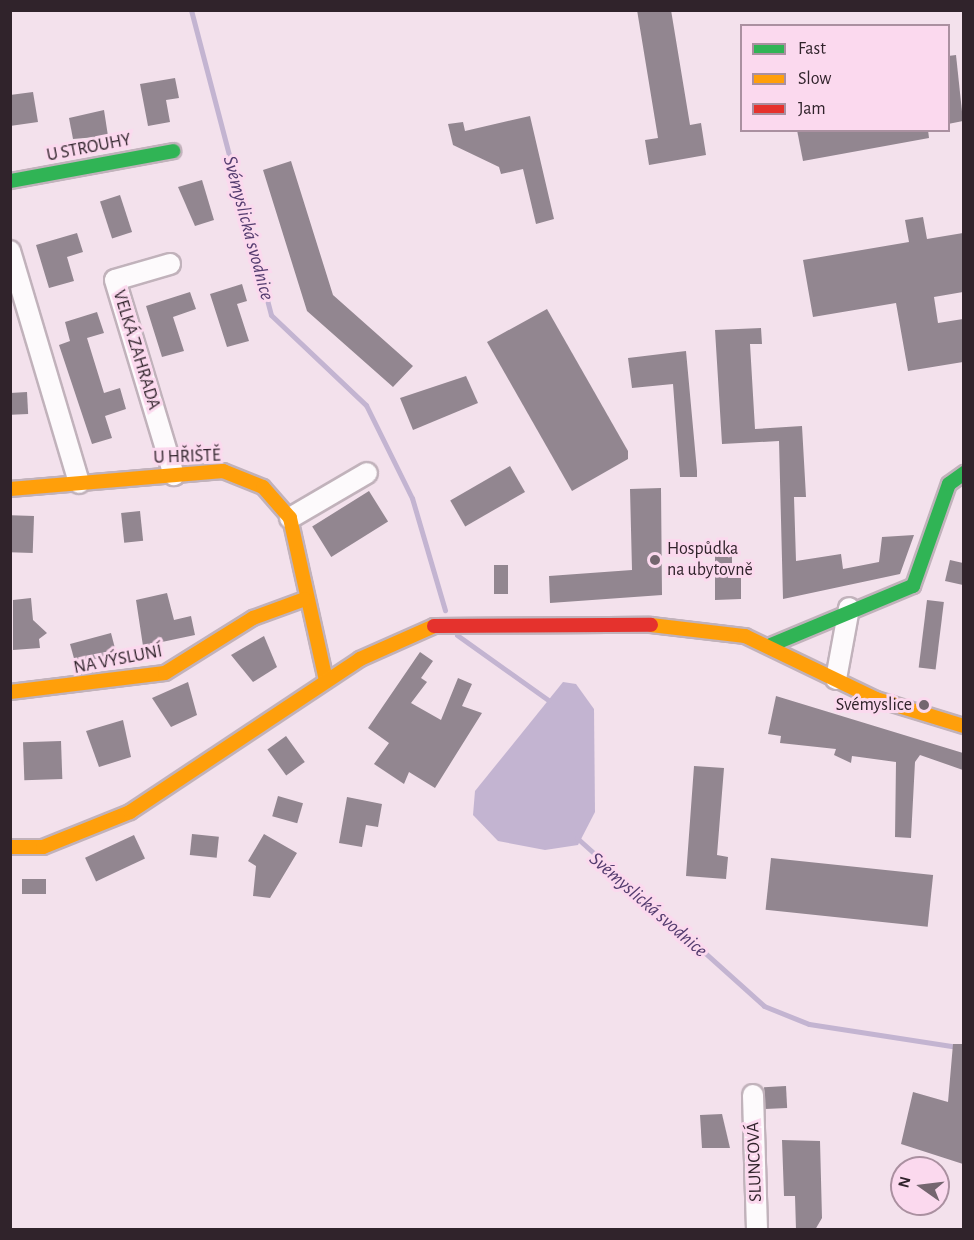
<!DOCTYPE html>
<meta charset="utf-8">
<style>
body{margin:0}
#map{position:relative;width:974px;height:1240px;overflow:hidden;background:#f3e1ec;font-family:"Alegreya Sans",sans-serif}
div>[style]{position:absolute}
.water>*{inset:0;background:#c3b4d1}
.stream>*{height:5px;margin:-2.5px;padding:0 2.5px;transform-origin:2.5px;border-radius:2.5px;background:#c3b4d1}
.building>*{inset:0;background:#928690;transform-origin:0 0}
.roads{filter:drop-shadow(2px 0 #c1b2bb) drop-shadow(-2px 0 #c1b2bb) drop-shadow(0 2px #c1b2bb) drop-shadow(0 -2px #c1b2bb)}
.street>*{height:20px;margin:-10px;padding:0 10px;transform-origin:10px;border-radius:10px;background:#fdfafc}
.fast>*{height:14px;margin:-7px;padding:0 7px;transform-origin:7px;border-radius:7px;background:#30b455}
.slow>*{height:14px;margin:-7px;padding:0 7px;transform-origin:7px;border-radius:7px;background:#ff9f0a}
.jam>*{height:14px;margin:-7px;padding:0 7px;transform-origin:7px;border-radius:7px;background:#e5322d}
.dots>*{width:16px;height:16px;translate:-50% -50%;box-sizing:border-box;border:3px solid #fbd9ee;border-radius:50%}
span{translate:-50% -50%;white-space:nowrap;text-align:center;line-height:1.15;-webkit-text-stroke:6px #fbd9ee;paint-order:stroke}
.street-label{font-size:18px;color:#30232b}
.poi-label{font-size:18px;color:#30232b}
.left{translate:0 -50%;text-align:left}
.right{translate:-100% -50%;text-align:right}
.water-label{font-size:20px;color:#543c6f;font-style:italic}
.frame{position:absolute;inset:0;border:12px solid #30232b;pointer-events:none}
.legend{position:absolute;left:740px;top:24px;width:210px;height:108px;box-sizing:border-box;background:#fbd9ee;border:2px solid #aa90a0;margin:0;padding:8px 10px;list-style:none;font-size:18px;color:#30232b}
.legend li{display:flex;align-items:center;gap:12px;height:30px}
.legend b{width:30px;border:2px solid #aa90a0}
.north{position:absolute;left:890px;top:1156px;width:60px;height:60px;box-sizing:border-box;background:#fbd9ee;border:2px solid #aa90a0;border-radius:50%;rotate:284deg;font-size:16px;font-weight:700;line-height:24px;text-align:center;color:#30232b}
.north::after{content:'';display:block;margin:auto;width:21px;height:27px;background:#74666f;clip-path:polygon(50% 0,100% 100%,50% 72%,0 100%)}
</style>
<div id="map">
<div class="water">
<div style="clip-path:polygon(563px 682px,576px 684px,594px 709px,595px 812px,578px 845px,545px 850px,498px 841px,473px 815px,475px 791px)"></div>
</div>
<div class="stream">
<div style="left:191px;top:10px;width:315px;rotate:75.3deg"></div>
<div style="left:271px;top:315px;width:131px;rotate:43.5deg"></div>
<div style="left:366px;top:405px;width:104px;rotate:63.7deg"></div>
<div style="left:412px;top:498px;width:117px;rotate:73.6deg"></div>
<div style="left:457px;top:635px;width:112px;rotate:35.5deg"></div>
<div style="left:577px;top:838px;width:251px;rotate:41.9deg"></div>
<div style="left:764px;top:1006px;width:48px;rotate:21.8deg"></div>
<div style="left:809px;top:1024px;width:157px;rotate:8.8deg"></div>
</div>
<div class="building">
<div style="clip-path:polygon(637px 10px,671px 10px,690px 125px,701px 123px,706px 155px,649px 165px,645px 140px,658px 138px)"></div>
<div style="clip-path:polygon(956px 55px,963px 121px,948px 124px,948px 56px)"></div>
<div style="clip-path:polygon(175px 78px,179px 98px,166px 100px,170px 122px,148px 126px,140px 84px)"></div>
<div style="clip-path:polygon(33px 92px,38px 122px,10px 126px,10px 95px)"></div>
<div style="clip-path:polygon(104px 110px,108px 136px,73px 139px,69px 118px)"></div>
<div style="clip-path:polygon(530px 116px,554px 219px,536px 224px,523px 169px,501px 174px,499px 167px,453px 145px,448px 124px,463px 122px,465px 131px)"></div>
<div style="clip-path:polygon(797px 130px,928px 130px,929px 138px,803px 161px)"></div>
<div style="clip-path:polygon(291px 161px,333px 295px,413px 366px,393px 387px,307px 311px,263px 170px)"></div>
<div style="clip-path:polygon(202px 180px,214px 220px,195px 226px,178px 187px)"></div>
<div style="left:120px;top:195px;width:39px;height:21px;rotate:72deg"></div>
<div style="clip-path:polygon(923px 217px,927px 239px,963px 233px,963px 292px,934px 297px,938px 323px,963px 319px,963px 362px,908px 371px,896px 303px,813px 317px,803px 260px,909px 242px,905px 220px)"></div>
<div style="clip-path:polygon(77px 233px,83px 252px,67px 257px,74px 281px,49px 288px,36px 245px)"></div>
<div style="clip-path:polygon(242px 284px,247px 301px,237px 304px,249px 341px,227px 347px,210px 294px)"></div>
<div style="clip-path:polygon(190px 292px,196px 309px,173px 317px,184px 351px,162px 357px,146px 306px)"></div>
<div style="clip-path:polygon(547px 309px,628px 451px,628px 459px,572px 491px,487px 342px)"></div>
<div style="clip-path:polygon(97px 312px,104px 333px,87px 338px,104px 393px,120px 388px,126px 409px,105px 416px,112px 438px,92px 444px,59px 345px,70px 341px,65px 322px)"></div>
<div style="clip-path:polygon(761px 328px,762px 344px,750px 344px,755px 429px,802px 426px,806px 497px,794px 497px,796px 561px,841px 554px,843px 569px,879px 562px,882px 537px,914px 535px,900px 574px,783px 599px,779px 441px,722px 444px,715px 330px)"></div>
<div style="clip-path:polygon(686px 351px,697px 471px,697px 477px,680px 477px,673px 384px,632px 388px,628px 358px)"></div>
<div style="clip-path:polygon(466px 376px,478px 403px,413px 430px,400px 398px)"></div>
<div style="left:27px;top:392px;width:22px;height:17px;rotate:87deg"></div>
<div style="left:510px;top:466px;width:30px;height:69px;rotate:60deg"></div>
<div style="clip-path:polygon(661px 488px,662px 595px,550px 603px,549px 576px,632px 570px,630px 489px)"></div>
<div style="left:369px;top:491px;width:36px;height:67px;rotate:58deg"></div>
<div style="left:140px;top:511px;width:30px;height:19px;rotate:84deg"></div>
<div style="left:34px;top:516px;width:37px;height:23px;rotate:92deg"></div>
<div style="clip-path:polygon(715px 552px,732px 552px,732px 573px,741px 573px,741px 599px,715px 600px)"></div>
<div style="clip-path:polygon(950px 560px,963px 563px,963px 585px,945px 581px)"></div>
<div style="left:494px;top:565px;width:14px;height:29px"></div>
<div style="clip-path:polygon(167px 593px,174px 620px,191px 616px,195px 635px,143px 646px,136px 600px)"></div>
<div style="clip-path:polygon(31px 598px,33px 620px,47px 633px,39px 639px,40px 648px,13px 650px,13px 600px)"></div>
<div style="left:927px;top:600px;width:17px;height:68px;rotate:7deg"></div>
<div style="clip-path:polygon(111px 633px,117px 656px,75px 662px,70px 644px)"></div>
<div style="clip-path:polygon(264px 636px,277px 667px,253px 682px,231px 655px)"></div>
<div style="clip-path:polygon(420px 652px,433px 661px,421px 678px,427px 682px,411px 703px,441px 720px,458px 678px,472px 684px,462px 706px,482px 713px,435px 788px,409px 772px,404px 784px,374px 764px,389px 743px,368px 728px)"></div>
<div style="clip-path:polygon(188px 682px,197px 715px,171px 727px,152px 698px)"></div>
<div style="clip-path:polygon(776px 696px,963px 753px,963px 770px,920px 755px,915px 762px,911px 838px,895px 837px,896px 762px,852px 756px,851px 763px,834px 755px,836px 749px,780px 743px,781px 736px,768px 734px)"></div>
<div style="clip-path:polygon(123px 720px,131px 757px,99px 767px,86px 731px)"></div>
<div style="left:286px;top:736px;width:32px;height:23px;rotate:54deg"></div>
<div style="left:61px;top:741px;width:38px;height:38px;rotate:88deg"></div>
<div style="clip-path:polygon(694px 766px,724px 768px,717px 855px,728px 857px,726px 879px,686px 876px)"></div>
<div style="left:278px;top:796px;width:26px;height:21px;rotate:16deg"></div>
<div style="clip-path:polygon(347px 797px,382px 804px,378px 827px,366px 825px,362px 847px,339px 843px)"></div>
<div style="left:192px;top:834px;width:27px;height:21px;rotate:6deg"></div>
<div style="clip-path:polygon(264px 834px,297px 853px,270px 898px,253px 896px,256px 866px,248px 861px)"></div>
<div style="left:134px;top:835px;width:26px;height:54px;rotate:65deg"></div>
<div style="left:771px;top:858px;width:163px;height:52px;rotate:6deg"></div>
<div style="left:22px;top:879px;width:24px;height:15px"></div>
<div style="clip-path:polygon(953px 1044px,963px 1044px,963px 1164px,901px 1144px,913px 1092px,948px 1102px)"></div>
<div style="left:786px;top:1086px;width:22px;height:22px;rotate:87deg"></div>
<div style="clip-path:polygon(722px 1114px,730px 1148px,702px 1148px,700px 1115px)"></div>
<div style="clip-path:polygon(782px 1140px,820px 1141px,822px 1218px,815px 1230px,796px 1230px,795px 1196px,784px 1196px)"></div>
</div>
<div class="roads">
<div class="street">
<div style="left:10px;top:251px;width:242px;rotate:73.4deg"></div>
<div style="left:170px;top:264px;width:57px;rotate:163.8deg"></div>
<div style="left:115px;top:280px;width:204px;rotate:73.2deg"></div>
<div style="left:290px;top:518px;width:89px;rotate:-30.3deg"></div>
<div style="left:836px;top:679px;width:72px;rotate:-79.6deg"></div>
<div style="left:753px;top:1095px;width:135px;rotate:88.3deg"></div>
</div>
<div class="fast">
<div style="left:10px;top:181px;width:166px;rotate:-10.4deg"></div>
<div style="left:771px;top:645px;width:154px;rotate:-22.6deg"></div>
<div style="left:913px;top:586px;width:108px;rotate:-70.6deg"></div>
<div style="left:949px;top:484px;width:19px;rotate:-36deg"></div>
</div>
<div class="slow">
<div style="left:10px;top:489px;width:214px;rotate:-4.8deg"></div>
<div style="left:223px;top:471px;width:43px;rotate:21.8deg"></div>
<div style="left:263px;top:487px;width:41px;rotate:48.9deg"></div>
<div style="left:290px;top:518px;width:167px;rotate:77.5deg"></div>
<div style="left:651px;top:625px;width:95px;rotate:6.7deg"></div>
<div style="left:745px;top:636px;width:145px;rotate:25.7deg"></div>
<div style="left:876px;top:699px;width:92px;rotate:17.1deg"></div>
<div style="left:10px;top:692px;width:156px;rotate:-7deg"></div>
<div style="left:165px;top:673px;width:104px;rotate:-32deg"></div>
<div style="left:253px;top:618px;width:55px;rotate:-20.1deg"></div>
<div style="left:10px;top:847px;width:33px"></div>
<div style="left:43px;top:847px;width:94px;rotate:-21.9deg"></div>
<div style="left:130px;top:812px;width:276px;rotate:-33.6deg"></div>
<div style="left:360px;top:659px;width:81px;rotate:-24deg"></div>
</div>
<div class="jam">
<div style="left:434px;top:626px;width:217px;rotate:-0.3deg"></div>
</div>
</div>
<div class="dots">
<div style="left:655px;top:560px;background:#74666f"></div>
<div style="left:924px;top:705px;background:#74666f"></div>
</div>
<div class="street-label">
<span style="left:89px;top:148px;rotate:-11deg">U STROUHY</span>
<span style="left:136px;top:350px;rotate:73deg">VELKÁ ZAHRADA</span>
<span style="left:187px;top:457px;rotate:-2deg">U HŘIŠTĚ</span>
<span style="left:118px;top:660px;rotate:-11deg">NA VÝSLUNÍ</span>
<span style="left:755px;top:1162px;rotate:-92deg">SLUNCOVÁ</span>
</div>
<div class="poi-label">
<span class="left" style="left:667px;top:560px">Hospůdka<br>na ubytovně</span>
<span class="right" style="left:912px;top:705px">Svémyslice</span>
</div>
<div class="water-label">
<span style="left:248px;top:228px;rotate:75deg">Svémyslická svodnice</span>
<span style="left:648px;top:905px;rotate:41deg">Svémyslická svodnice</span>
</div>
<div class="frame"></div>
<ul class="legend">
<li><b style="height:8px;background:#30b455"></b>Fast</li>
<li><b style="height:8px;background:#ff9f0a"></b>Slow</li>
<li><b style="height:8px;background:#e5322d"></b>Jam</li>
</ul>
<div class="north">N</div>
</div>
